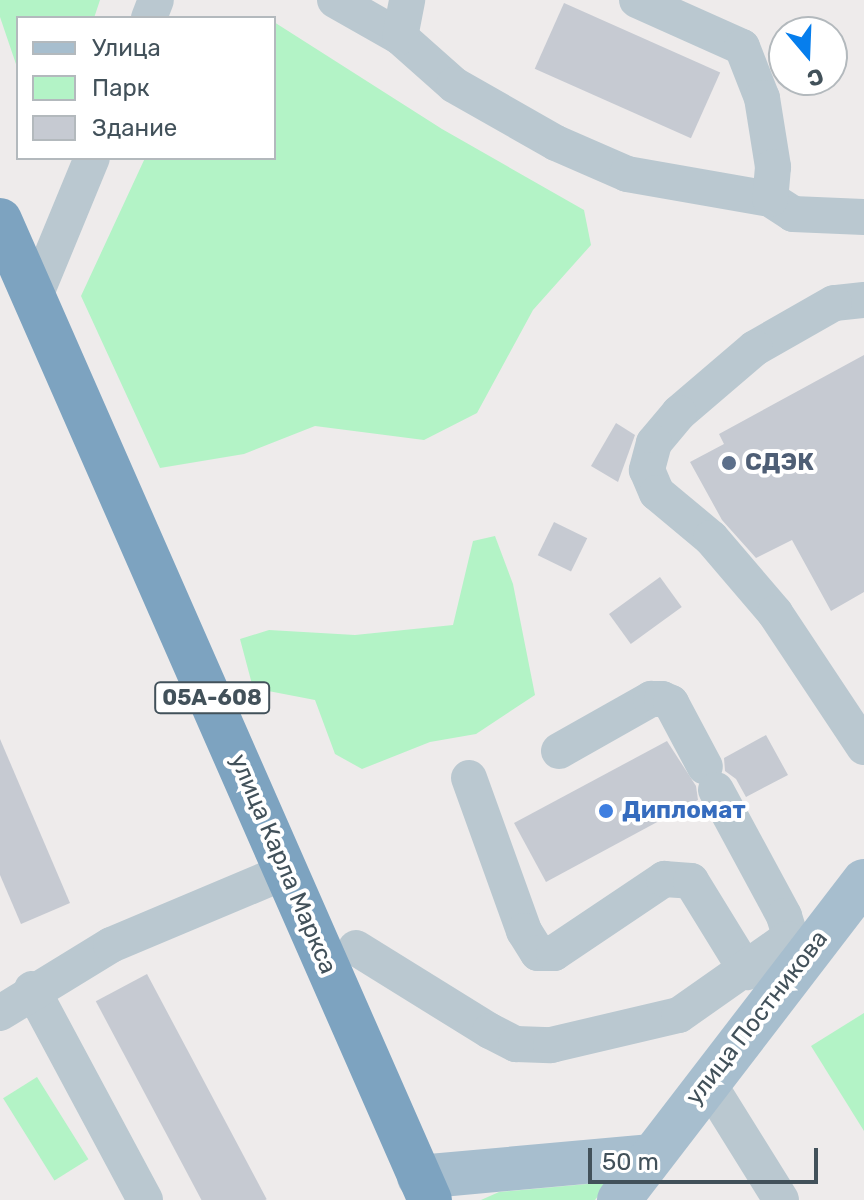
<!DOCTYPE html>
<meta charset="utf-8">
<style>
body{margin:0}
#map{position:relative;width:864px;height:1200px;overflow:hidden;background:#eeebeb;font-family:Rubik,sans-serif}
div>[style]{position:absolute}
.green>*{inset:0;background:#b3f3c6;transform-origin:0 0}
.building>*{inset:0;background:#c6cad2;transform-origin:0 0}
.minor>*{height:36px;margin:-18px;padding:0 18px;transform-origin:18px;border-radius:18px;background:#bac8d0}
.major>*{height:44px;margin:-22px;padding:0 22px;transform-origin:22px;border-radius:22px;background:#a7bece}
.highway>*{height:44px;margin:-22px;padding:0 22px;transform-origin:22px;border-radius:22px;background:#7da3c0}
.dots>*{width:22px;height:22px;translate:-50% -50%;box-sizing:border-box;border:4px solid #fff;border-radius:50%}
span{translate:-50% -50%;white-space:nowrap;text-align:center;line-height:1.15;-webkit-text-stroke:8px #fff;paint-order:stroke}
.shield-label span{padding:2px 6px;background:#fff;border:2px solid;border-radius:6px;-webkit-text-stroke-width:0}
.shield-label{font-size:22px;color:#42515a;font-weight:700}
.service-label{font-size:24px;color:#4e5e75;font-weight:700}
.left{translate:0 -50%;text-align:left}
.shop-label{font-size:24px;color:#366cbe;font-weight:700}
.street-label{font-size:24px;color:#42515a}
.legend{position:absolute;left:16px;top:16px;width:260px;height:144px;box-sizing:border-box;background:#fff;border:2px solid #b3b9bd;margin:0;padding:10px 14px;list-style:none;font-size:24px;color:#42515a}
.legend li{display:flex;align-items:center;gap:16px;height:40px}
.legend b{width:40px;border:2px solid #b3b9bd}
.north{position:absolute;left:768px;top:16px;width:80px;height:80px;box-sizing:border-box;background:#fff;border:2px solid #b3b9bd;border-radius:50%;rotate:161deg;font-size:22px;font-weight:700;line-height:32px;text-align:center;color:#42515a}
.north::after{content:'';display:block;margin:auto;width:28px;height:36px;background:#067eed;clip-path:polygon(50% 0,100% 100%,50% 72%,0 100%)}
.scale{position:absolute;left:588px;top:1148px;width:230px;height:36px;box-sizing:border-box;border:4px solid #42515a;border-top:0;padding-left:10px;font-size:24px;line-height:28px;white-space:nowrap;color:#42515a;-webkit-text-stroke:6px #fff;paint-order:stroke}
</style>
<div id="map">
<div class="green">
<div style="clip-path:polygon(0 0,100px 0,94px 18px,18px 18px,18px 70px,0 17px)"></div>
<div style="clip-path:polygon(274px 22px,442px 129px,584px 210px,591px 245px,533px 310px,477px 413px,424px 440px,315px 426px,244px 454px,160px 468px,81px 296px,145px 158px,274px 158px)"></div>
<div style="clip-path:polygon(495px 536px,513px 584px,535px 695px,476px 734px,430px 742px,362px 769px,335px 754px,315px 700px,253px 688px,240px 639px,269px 630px,355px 635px,453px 625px,473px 541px)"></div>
<div style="clip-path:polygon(864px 1013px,864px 1131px,811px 1046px)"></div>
<div style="left:37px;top:1077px;width:97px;height:40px;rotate:58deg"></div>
<div style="clip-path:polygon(609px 1182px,595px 1200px,481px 1200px,499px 1192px)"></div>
</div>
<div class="building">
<div style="left:564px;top:3px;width:171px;height:72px;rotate:24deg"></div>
<div style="clip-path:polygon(864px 355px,864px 592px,831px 611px,792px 540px,756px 558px,722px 520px,690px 462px,724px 444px,719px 434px)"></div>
<div style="clip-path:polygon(616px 423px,635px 435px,618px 482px,591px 466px)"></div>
<div style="left:554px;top:522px;width:37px;height:37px;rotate:26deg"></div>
<div style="left:660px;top:577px;width:37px;height:63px;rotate:54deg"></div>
<div style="clip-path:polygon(766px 735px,788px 775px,746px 797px,736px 779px,725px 771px,724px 758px)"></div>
<div style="clip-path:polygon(0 739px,70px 903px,21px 924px,0 875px)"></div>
<div style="clip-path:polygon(667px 741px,696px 786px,698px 800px,546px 882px,514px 823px)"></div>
<div style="left:147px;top:974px;width:255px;height:58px;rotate:62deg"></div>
</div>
<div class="minor">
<div style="left:335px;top:0;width:75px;rotate:29.6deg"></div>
<div style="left:400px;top:37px;width:72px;rotate:41.6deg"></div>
<div style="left:454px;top:85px;width:117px;rotate:29.6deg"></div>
<div style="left:556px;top:143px;width:77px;rotate:23.6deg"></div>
<div style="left:627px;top:174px;width:145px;rotate:9.9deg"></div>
<div style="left:770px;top:199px;width:27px;rotate:33deg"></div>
<div style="left:793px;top:214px;width:71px;rotate:2.4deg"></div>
<div style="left:637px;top:0;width:115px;rotate:24.1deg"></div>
<div style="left:742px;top:47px;width:55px;rotate:68.6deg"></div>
<div style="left:762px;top:98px;width:70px;rotate:80.9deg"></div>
<div style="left:773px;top:167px;width:32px;rotate:95deg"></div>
<div style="left:149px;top:18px;width:19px;rotate:-69deg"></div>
<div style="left:400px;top:37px;width:38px;rotate:-79deg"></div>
<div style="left:35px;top:296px;width:149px;rotate:-67.6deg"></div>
<div style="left:864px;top:300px;width:30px;rotate:174deg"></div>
<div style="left:834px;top:303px;width:91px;rotate:150.3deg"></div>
<div style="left:755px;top:348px;width:100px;rotate:139.5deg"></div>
<div style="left:679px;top:413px;width:39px;rotate:130deg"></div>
<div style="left:654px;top:443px;width:28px;rotate:105deg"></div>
<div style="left:647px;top:470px;width:25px;rotate:67deg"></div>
<div style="left:657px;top:493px;width:70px;rotate:39.8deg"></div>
<div style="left:711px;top:538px;width:99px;rotate:49.5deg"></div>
<div style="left:775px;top:613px;width:161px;rotate:56.4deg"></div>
<div style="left:559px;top:751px;width:106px;rotate:-29.5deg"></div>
<div style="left:651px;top:699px;width:11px"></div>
<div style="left:662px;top:699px;width:10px;rotate:24deg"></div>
<div style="left:671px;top:703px;width:72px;rotate:62deg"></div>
<div style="left:469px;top:778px;width:163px;rotate:70.2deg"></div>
<div style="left:524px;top:931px;width:26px;rotate:58deg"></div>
<div style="left:538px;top:953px;width:16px"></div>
<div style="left:554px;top:953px;width:133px;rotate:-33.9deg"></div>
<div style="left:664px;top:879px;width:27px;rotate:4deg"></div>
<div style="left:691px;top:881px;width:107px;rotate:58.4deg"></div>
<div style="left:716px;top:790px;width:143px;rotate:61.6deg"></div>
<div style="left:784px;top:916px;width:44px;rotate:72.8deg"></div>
<div style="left:356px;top:948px;width:158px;rotate:31.8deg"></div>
<div style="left:490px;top:1031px;width:29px;rotate:27deg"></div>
<div style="left:516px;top:1044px;width:35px;rotate:2deg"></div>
<div style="left:551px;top:1045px;width:131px;rotate:-13.2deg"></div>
<div style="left:679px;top:1015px;width:132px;rotate:-35.1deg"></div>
<div style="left:32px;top:989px;width:239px;rotate:61.8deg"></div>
<div style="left:0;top:1013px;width:130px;rotate:-31.5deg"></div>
<div style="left:111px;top:945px;width:191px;rotate:-22.8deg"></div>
<div style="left:707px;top:1081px;width:140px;rotate:58.1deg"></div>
</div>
<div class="major">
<div style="left:419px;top:1177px;width:234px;rotate:-5.2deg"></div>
<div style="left:619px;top:1200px;width:402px;rotate:-52.5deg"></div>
</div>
<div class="highway">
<div style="left:0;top:220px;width:1070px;rotate:66.31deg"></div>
</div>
<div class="dots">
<div style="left:729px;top:463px;background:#5c6f8a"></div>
<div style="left:606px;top:811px;background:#3f7fe0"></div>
</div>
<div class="shield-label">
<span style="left:212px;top:698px">05А-608</span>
</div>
<div class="service-label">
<span class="left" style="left:745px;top:463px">СДЭК</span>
</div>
<div class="shop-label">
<span class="left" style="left:622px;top:811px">Дипломат</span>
</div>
<div class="street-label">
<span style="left:283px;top:864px;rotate:67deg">улица Карла Маркса</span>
<span style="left:757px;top:1018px;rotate:-52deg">улица Постникова</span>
</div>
<ul class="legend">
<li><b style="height:10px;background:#a7bece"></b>Улица</li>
<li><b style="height:22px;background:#b3f3c6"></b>Парк</li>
<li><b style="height:22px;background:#c6cad2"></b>Здание</li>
</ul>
<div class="north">С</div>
<div class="scale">50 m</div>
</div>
